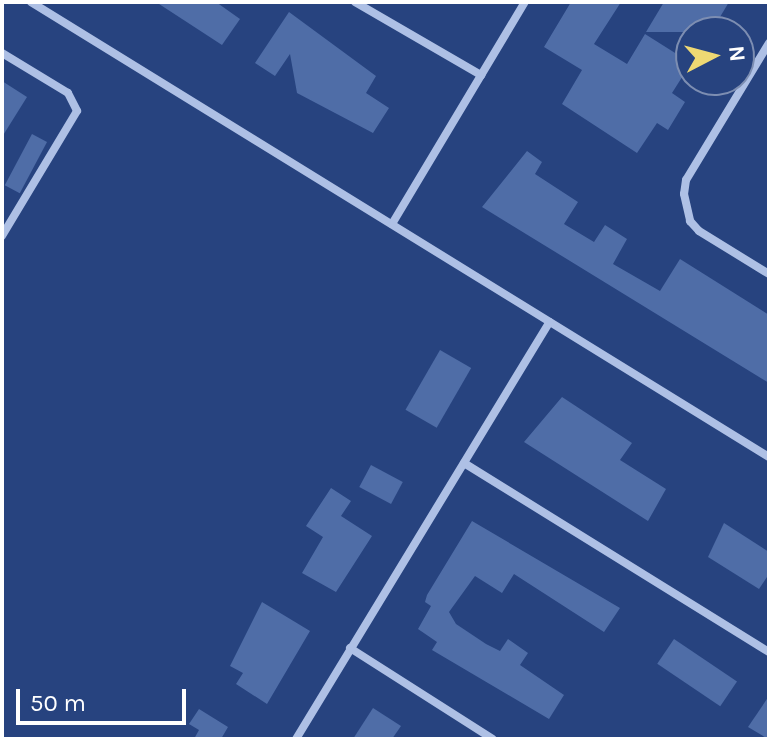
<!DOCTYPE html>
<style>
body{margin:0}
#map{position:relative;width:771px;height:741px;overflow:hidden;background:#27437f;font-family:Karla,sans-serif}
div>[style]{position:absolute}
.building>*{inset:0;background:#4f6da7;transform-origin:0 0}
.street>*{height:8px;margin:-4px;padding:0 4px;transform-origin:4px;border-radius:4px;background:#aec0e5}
span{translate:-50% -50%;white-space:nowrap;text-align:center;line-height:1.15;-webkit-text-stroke:6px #27437f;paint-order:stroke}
.frame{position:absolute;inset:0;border:4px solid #fff;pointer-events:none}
.north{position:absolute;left:675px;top:16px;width:80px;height:80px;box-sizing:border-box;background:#27437f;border:2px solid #7d8eb2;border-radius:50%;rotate:84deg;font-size:22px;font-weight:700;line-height:32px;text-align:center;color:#fff}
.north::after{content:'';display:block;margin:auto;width:28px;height:36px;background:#eed873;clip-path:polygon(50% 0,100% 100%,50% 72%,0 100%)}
.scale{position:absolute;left:16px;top:689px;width:170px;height:36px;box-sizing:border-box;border:4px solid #fff;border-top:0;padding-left:10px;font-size:24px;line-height:28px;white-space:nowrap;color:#fff;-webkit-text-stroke:6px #27437f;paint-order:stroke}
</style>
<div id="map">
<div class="building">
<div style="clip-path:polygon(156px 2px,216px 2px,240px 19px,222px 45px)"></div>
<div style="clip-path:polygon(571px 2px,621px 2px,594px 44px,627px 64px,645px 34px,691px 63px,672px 93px,685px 102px,668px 130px,657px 123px,637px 153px,562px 104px,582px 70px,544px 47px)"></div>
<div style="clip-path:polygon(664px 2px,729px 2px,711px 32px,646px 32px)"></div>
<div style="clip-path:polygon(289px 12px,376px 76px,366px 93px,389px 108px,373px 133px,297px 93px,290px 54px,275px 76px,255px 63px)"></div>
<div style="clip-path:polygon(2px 81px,27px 97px,2px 137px)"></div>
<div style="left:32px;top:134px;width:17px;height:58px;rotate:28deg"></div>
<div style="clip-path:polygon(527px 151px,542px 162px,535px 174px,578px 202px,564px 224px,594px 242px,605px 225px,627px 239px,613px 264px,660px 291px,680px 259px,769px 315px,769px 383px,482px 207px)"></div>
<div style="left:440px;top:350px;width:36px;height:69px;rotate:30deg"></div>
<div style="clip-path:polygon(562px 397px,632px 443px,620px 460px,666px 489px,648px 521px,524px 442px)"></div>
<div style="left:371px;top:465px;width:36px;height:25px;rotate:28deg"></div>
<div style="clip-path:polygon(331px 488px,351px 501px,341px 516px,372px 536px,336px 592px,302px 573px,323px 537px,306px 526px)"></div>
<div style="clip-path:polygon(472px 521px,620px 608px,604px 632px,514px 574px,502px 593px,475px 576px,449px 612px,456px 624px,486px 644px,500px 651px,508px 639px,528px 653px,520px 665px,564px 695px,549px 719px,432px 650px,437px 642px,418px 629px,431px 606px,425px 602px,427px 595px)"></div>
<div style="clip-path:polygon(724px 523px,769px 552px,769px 574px,759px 589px,708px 557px)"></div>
<div style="clip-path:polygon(262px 602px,310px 631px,267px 704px,236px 684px,243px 673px,230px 666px)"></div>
<div style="left:674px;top:639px;width:76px;height:30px;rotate:34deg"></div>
<div style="clip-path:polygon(769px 696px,769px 739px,768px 739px,748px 727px)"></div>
<div style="clip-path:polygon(373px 708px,401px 726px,392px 739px,353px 739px)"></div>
<div style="clip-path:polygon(199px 709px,228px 727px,221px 739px,194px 739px,199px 730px,189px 724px)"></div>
</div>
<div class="street">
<div style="left:31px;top:2px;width:867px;rotate:31.66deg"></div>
<div style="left:355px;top:2px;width:146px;rotate:30.1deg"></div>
<div style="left:769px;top:43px;width:160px;rotate:121.2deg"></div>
<div style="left:686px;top:180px;width:14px;rotate:98deg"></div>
<div style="left:684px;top:194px;width:28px;rotate:77deg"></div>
<div style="left:690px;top:221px;width:13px;rotate:48deg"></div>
<div style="left:699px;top:231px;width:82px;rotate:31.6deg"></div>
<div style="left:2px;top:53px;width:77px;rotate:31.2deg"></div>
<div style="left:68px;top:93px;width:20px;rotate:63deg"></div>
<div style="left:77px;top:111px;width:146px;rotate:121deg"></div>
<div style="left:392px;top:224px;width:259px;rotate:-59.1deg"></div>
<div style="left:464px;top:463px;width:359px;rotate:31.8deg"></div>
<div style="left:350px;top:648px;width:169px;rotate:32.5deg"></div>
<div style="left:296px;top:739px;width:488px;rotate:-58.7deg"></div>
</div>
<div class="frame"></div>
<div class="north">N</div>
<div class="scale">50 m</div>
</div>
